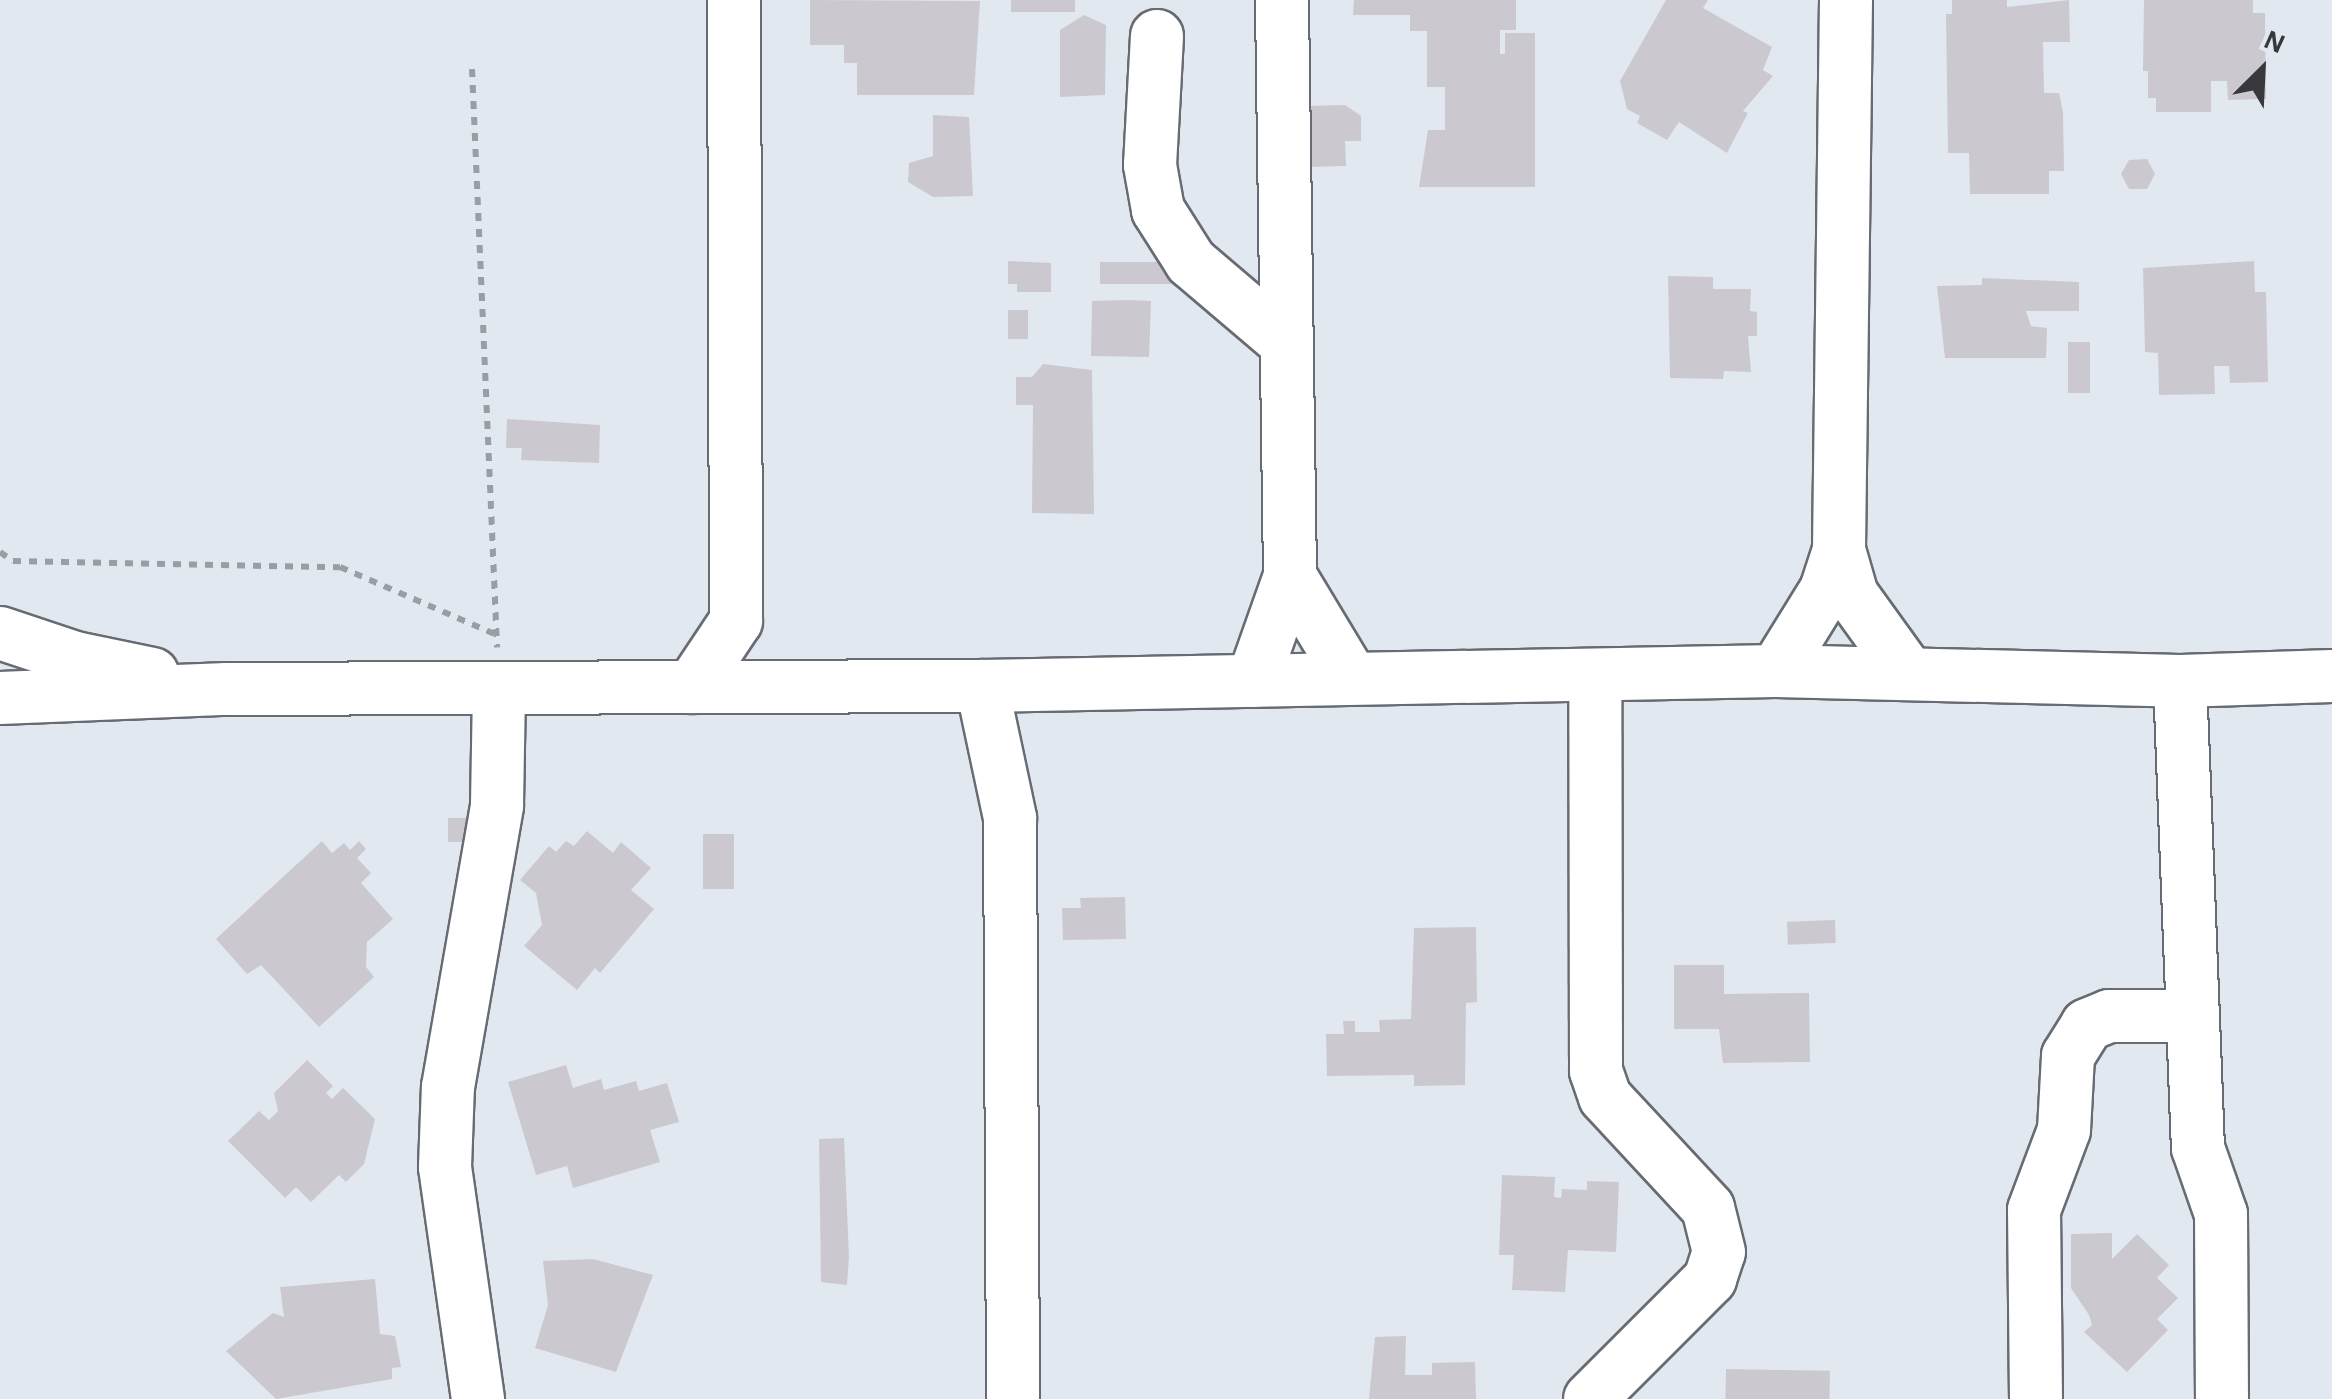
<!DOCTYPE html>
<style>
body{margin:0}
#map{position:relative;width:2332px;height:1399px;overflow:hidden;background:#e2e8f0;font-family:"Alegreya Sans",sans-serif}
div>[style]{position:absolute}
.building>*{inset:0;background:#ccc8d0;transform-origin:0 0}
.path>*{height:6px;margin-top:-3px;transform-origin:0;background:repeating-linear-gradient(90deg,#999ea4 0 8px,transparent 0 16px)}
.roads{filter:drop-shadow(2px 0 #676b73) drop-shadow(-2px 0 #676b73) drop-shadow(0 2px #676b73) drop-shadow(0 -2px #676b73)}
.minor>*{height:52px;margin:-26px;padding:0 26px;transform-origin:26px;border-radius:26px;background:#fff}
span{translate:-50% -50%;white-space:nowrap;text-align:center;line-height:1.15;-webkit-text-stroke:9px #e2e8f0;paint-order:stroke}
.north{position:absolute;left:2212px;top:20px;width:100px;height:100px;-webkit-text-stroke:8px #e2e8f0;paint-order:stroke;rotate:24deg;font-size:28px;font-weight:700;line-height:40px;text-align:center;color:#36383b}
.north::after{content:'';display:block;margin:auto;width:35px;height:45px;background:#36383b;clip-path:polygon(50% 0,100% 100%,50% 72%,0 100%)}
</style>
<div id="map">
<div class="building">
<div style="clip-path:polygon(810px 0,980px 1px,974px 95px,857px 95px,857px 63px,844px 63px,844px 45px,810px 45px)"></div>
<div style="left:1011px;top:0;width:64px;height:12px"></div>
<div style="clip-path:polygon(1354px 0,1516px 0,1516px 30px,1500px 30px,1500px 54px,1505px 54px,1505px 33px,1535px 33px,1535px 187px,1419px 187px,1428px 130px,1445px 130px,1445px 87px,1427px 87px,1427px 31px,1410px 31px,1410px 15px,1353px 15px)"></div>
<div style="clip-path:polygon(1666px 0,1708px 0,1703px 8px,1772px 47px,1763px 70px,1773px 76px,1743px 111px,1748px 113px,1727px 153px,1679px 122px,1667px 140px,1637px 123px,1640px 116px,1627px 109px,1620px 81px)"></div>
<div style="clip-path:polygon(1952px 0,2007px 0,2007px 7px,2069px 0,2070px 42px,2043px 42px,2044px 93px,2059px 93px,2063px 112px,2064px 171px,2049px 171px,2049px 194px,1970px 194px,1969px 153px,1948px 153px,1946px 14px,1952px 14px)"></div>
<div style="clip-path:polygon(2144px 0,2253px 0,2253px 13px,2265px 13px,2266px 99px,2228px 100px,2227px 81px,2211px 81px,2211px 112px,2156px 112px,2156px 98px,2148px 98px,2148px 71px,2143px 71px)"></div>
<div style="clip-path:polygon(1084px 15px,1106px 25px,1105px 95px,1060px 97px,1060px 30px)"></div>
<div style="clip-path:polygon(1345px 105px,1361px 116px,1361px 141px,1345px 141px,1346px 166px,1309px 167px,1307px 106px)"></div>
<div style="clip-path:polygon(933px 115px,969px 117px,973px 196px,933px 197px,908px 182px,909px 163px,933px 156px)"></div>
<div style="clip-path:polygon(2147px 159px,2155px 174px,2147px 189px,2129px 189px,2121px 174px,2129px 160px)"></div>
<div style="clip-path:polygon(1008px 261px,1051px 263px,1051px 292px,1017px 292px,1017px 284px,1008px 284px)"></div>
<div style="clip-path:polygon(2254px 261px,2255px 292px,2266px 292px,2268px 382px,2230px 383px,2229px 366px,2214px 366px,2215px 394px,2159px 395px,2158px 353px,2145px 352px,2143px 268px)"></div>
<div style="left:1100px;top:262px;width:71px;height:22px"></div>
<div style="clip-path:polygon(1668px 276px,1713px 277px,1713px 289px,1751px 289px,1750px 311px,1757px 312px,1757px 336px,1748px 336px,1751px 372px,1724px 371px,1723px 379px,1670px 378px)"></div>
<div style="clip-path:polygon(1982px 278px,2079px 282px,2079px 311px,2026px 311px,2031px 326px,2047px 328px,2046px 358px,1945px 358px,1937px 286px,1982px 285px)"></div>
<div style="clip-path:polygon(1129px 300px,1151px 301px,1149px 357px,1091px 356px,1092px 301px)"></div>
<div style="left:1008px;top:310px;width:20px;height:29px"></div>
<div style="left:2068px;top:342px;width:22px;height:51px"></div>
<div style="clip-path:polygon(1043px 364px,1092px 370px,1094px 514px,1032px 513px,1033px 405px,1016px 405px,1016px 377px,1032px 377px)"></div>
<div style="clip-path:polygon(507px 419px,600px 425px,599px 463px,521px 460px,522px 448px,506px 448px)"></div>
<div style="left:448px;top:818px;width:32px;height:24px"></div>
<div style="clip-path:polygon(587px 831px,613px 853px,621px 842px,651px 868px,631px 890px,654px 909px,600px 973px,595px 968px,577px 990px,524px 946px,542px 925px,536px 893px,520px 880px,549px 846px,556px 852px,566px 841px,574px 846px)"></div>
<div style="left:703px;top:834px;width:31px;height:55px"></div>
<div style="clip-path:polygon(322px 841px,332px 853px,344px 843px,350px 850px,359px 841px,366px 849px,357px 858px,371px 873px,361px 883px,393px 919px,367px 942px,366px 967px,374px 977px,319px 1027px,261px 965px,247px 974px,216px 939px)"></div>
<div style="clip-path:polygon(1125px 897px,1126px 939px,1063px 940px,1062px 908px,1081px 908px,1080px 898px)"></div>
<div style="left:1835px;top:920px;width:23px;height:48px;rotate:88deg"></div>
<div style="clip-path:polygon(1476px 927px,1477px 1002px,1466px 1003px,1465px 1085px,1414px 1086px,1414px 1075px,1327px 1076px,1326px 1034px,1344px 1034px,1343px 1021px,1355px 1021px,1355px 1032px,1380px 1032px,1379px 1020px,1411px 1019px,1414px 928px)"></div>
<div style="clip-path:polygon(1674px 965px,1724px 965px,1724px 994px,1809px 993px,1810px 1062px,1723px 1063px,1719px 1029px,1674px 1029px)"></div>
<div style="clip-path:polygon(307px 1060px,333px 1086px,326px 1093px,332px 1099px,343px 1088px,375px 1119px,364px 1164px,346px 1182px,339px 1175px,311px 1202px,296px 1187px,285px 1198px,228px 1141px,259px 1111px,269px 1120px,278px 1111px,274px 1093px)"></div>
<div style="clip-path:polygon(566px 1065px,573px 1088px,601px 1079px,604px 1090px,636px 1081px,639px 1091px,667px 1083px,679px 1122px,650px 1130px,660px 1162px,573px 1188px,567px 1166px,536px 1175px,508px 1082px)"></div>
<div style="clip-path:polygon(844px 1138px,849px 1257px,847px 1285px,821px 1282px,819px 1139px)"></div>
<div style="clip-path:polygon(1502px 1175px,1555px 1177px,1554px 1197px,1561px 1198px,1562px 1189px,1587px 1190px,1587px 1181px,1619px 1182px,1616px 1252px,1568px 1250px,1565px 1292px,1512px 1290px,1514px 1255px,1499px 1255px)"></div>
<div style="clip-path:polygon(2112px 1233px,2112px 1259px,2137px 1234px,2169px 1265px,2157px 1278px,2178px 1298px,2157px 1319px,2168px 1330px,2127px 1372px,2084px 1332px,2092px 1325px,2089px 1315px,2071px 1288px,2071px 1234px)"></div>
<div style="clip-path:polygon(593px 1259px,653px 1275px,616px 1372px,535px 1348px,548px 1305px,543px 1261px)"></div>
<div style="clip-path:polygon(375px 1279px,380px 1334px,395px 1336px,401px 1367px,392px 1368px,392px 1379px,276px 1399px,226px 1351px,273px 1313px,284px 1317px,280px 1287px)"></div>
<div style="clip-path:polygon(1406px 1336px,1405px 1375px,1432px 1375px,1432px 1363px,1475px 1362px,1476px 1399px,1369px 1399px,1375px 1337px)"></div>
<div style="left:1726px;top:1369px;width:104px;height:30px;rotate:1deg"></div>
</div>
<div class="path">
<div style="left:472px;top:69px;width:579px;rotate:87.52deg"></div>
<div style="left:0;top:552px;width:16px;rotate:35deg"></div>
<div style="left:13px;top:561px;width:327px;rotate:1.1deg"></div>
<div style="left:340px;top:567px;width:171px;rotate:23.4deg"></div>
</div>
<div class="roads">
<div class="minor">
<div style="left:1846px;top:0;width:550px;rotate:90.73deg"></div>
<div style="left:1839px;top:550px;width:47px;rotate:73.9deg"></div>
<div style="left:1852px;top:595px;width:97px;rotate:54.2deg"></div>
<div style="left:1157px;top:36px;width:129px;rotate:93.1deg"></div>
<div style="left:1150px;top:165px;width:46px;rotate:79.9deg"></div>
<div style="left:1158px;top:210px;width:62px;rotate:57.6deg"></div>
<div style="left:1191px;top:262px;width:123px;rotate:40.4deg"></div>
<div style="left:1290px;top:576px;width:118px;rotate:58.9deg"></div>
<div style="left:0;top:633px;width:79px;rotate:18.4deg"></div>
<div style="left:75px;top:658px;width:79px;rotate:11.7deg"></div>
<div style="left:1776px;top:671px;width:95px;rotate:-58.3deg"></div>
<div style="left:1826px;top:590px;width:42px;rotate:-72deg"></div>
<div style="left:1253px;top:681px;width:111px;rotate:-70.6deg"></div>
<div style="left:1290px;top:576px;width:576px;rotate:-90.8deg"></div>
<div style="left:2180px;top:681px;width:467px;rotate:87.8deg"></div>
<div style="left:2198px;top:1148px;width:70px;rotate:70.8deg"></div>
<div style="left:2221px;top:1214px;width:185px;rotate:89.7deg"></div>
<div style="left:982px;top:686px;width:135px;rotate:78deg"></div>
<div style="left:1010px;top:818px;width:581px;rotate:89.7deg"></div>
<div style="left:692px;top:687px;width:79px;rotate:-56.3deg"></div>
<div style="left:736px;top:621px;width:621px;rotate:-90.18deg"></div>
<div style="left:0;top:698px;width:227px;rotate:-2.3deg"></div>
<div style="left:227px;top:689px;width:755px;rotate:-0.23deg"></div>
<div style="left:982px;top:686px;width:794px;rotate:-1.08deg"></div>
<div style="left:1776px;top:671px;width:404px;rotate:1.4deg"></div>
<div style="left:2180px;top:681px;width:152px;rotate:-1.9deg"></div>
<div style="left:478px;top:1399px;width:234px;rotate:-98.1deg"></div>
<div style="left:445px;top:1167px;width:80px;rotate:-87.9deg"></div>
<div style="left:448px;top:1087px;width:286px;rotate:-80.1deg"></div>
<div style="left:497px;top:805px;width:117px;rotate:-89deg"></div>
<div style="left:1590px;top:1399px;width:170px;rotate:-45deg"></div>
<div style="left:1710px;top:1279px;width:28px;rotate:-72deg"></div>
<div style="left:1719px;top:1252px;width:45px;rotate:-104deg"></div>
<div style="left:1708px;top:1208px;width:151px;rotate:-132.9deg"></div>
<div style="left:1605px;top:1097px;width:28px;rotate:-109deg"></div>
<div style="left:1596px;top:1071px;width:395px;rotate:-90.1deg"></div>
<div style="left:2036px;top:1399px;width:189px;rotate:-90.6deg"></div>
<div style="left:2034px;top:1210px;width:85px;rotate:-69.4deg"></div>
<div style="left:2064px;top:1130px;width:74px;rotate:-86.9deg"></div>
<div style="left:2068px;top:1056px;width:36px;rotate:-58deg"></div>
<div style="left:2087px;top:1025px;width:24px;rotate:-22deg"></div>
<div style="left:2109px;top:1016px;width:81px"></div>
</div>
</div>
<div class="north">N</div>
</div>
